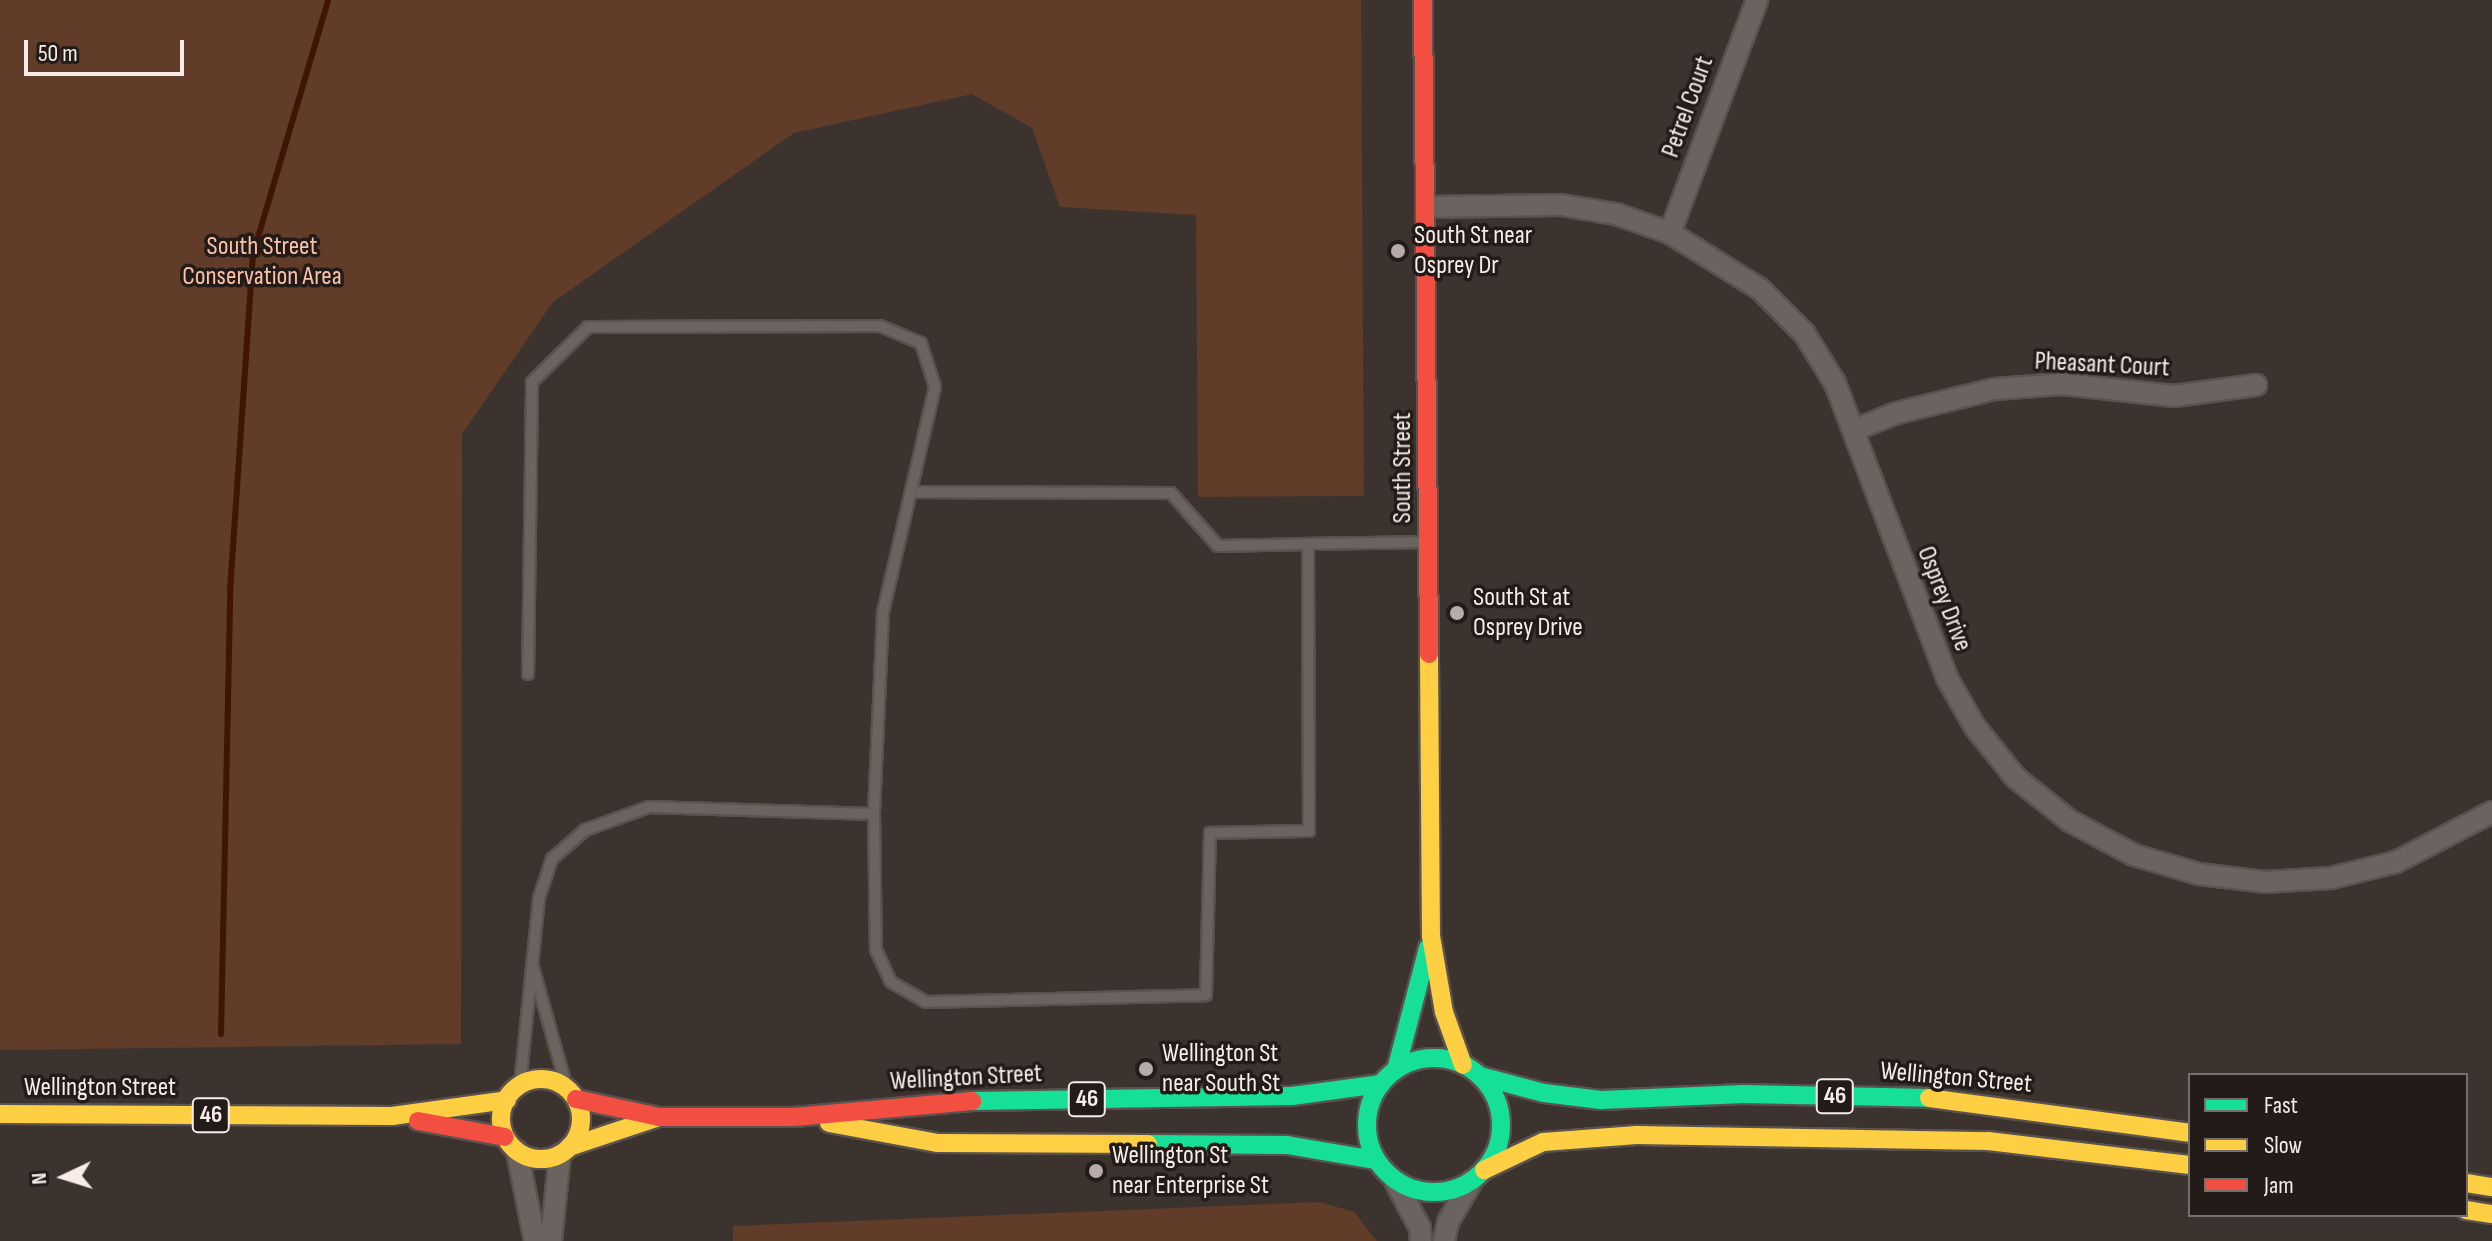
<!DOCTYPE html>
<style>
body{margin:0}
#map{position:relative;width:2492px;height:1241px;overflow:hidden;background:#3c332f;font-family:"Sofia Sans Condensed",sans-serif}
div>[style]{position:absolute}
.green>*{inset:0;background:#603c29}
.stream>*{height:6px;margin:-3px;padding:0 3px;transform-origin:3px;border-radius:3px;background:#3f1604}
.roads{filter:drop-shadow(2px 0 #59524e) drop-shadow(-2px 0 #59524e) drop-shadow(0 2px #59524e) drop-shadow(0 -2px #59524e)}
.lane>*{height:10px;margin:-5px;padding:0 5px;transform-origin:5px;border-radius:5px;background:#6a6360}
.street>*{height:20px;margin:-10px;padding:0 10px;transform-origin:10px;border-radius:10px;background:#6a6360}
.fast>*{height:18px;margin:-9px;padding:0 9px;transform-origin:9px;border-radius:9px;background:#16e098}
.fast>.ring{margin:-9px;padding:0;box-sizing:content-box;background:none;border:18px solid #16e098;border-radius:50%}
.slow>*{height:18px;margin:-9px;padding:0 9px;transform-origin:9px;border-radius:9px;background:#ffcf43}
.slow>.ring{margin:-9px;padding:0;box-sizing:content-box;background:none;border:18px solid #ffcf43;border-radius:50%}
.jam>*{height:18px;margin:-9px;padding:0 9px;transform-origin:9px;border-radius:9px;background:#f24e42}
.dots>*{width:22px;height:22px;translate:-50% -50%;box-sizing:border-box;border:4px solid #221b18;border-radius:50%}
span{translate:-50% -50%;white-space:nowrap;text-align:center;line-height:1.15;-webkit-text-stroke:7px #221b18;paint-order:stroke}
.shield-label span{padding:2px 6px;background:#221b18;border:2px solid;border-radius:6px;-webkit-text-stroke-width:0}
.shield-label{font-size:24px;color:#f7ece7;font-weight:700}
.street-label{font-size:26px;color:#f7ece7}
.poi-label{font-size:26px;color:#f7ece7}
.left{translate:0 -50%;text-align:left}
.park-label{font-size:26px;color:#fcc2a7}
.legend{position:absolute;left:2188px;top:1073px;width:280px;height:144px;box-sizing:border-box;background:#221b18;border:2px solid #776f6b;margin:0;padding:10px 14px;list-style:none;font-size:24px;color:#f7ece7}
.legend li{display:flex;align-items:center;gap:16px;height:40px}
.legend b{width:40px;border:2px solid #776f6b}
.north{position:absolute;left:24px;top:1137px;width:80px;height:80px;-webkit-text-stroke:6px #221b18;paint-order:stroke;rotate:266deg;font-size:22px;font-weight:700;line-height:32px;text-align:center;color:#f7ece7}
.north::after{content:'';display:block;margin:auto;width:28px;height:36px;background:#f7ece7;clip-path:polygon(50% 0,100% 100%,50% 72%,0 100%)}
.scale{position:absolute;left:24px;top:40px;width:160px;height:36px;box-sizing:border-box;border:4px solid #f7ece7;border-top:0;padding-left:10px;font-size:24px;line-height:28px;white-space:nowrap;color:#f7ece7;-webkit-text-stroke:6px #221b18;paint-order:stroke}
</style>
<div id="map">
<div class="green">
<div style="clip-path:polygon(0 0,1361px 0,1364px 496px,1198px 497px,1196px 215px,1060px 207px,1032px 128px,972px 94px,794px 133px,553px 302px,462px 434px,461px 1044px,0 1050px)"></div>
<div style="clip-path:polygon(1320px 1202px,1354px 1212px,1377px 1241px,733px 1241px,733px 1226px)"></div>
</div>
<div class="stream">
<div style="left:221px;top:1034px;width:443px;rotate:-88.8deg"></div>
<div style="left:230px;top:591px;width:338px;rotate:-86.1deg"></div>
<div style="left:253px;top:254px;width:265px;rotate:-73.5deg"></div>
</div>
<div class="roads">
<div class="lane">
<div style="left:911px;top:492px;width:260px;rotate:0.2deg"></div>
<div style="left:1171px;top:493px;width:71px;rotate:48.4deg"></div>
<div style="left:1218px;top:546px;width:90px;rotate:-1.3deg"></div>
<div style="left:528px;top:674px;width:292px;rotate:-89.2deg"></div>
<div style="left:532px;top:382px;width:78px;rotate:-44.5deg"></div>
<div style="left:588px;top:327px;width:292px;rotate:-0.2deg"></div>
<div style="left:880px;top:326px;width:44px;rotate:22.5deg"></div>
<div style="left:921px;top:343px;width:46px;rotate:72.3deg"></div>
<div style="left:935px;top:387px;width:232px;rotate:103deg"></div>
<div style="left:883px;top:613px;width:201px;rotate:92.6deg"></div>
<div style="left:874px;top:814px;width:136px;rotate:89.2deg"></div>
<div style="left:876px;top:950px;width:35px;rotate:65deg"></div>
<div style="left:891px;top:982px;width:40px;rotate:29.7deg"></div>
<div style="left:926px;top:1002px;width:280px;rotate:-1.4deg"></div>
<div style="left:1206px;top:995px;width:162px;rotate:-88.6deg"></div>
<div style="left:1210px;top:833px;width:99px;rotate:-1.2deg"></div>
<div style="left:1309px;top:831px;width:287px;rotate:-90.2deg"></div>
<div style="left:1308px;top:544px;width:116px;rotate:-1deg"></div>
<div style="left:533px;top:967px;width:127px;rotate:74.4deg"></div>
<div style="left:520px;top:1085px;width:188px;rotate:-84.2deg"></div>
<div style="left:539px;top:898px;width:41px;rotate:-71.6deg"></div>
<div style="left:552px;top:859px;width:44px;rotate:-41.3deg"></div>
<div style="left:585px;top:830px;width:68px;rotate:-19.8deg"></div>
<div style="left:649px;top:807px;width:225px;rotate:1.8deg"></div>
</div>
<div class="street">
<div style="left:1427px;top:207px;width:134px;rotate:-0.9deg"></div>
<div style="left:1561px;top:205px;width:56px;rotate:9.3deg"></div>
<div style="left:1616px;top:214px;width:57px;rotate:19.4deg"></div>
<div style="left:1670px;top:233px;width:106px;rotate:31.9deg"></div>
<div style="left:1760px;top:289px;width:62px;rotate:45deg"></div>
<div style="left:1804px;top:333px;width:59px;rotate:58.2deg"></div>
<div style="left:1835px;top:383px;width:316px;rotate:69.2deg"></div>
<div style="left:1947px;top:678px;width:56px;rotate:60.3deg"></div>
<div style="left:1975px;top:727px;width:65px;rotate:51.2deg"></div>
<div style="left:2016px;top:778px;width:69px;rotate:38.5deg"></div>
<div style="left:2070px;top:821px;width:72px;rotate:28deg"></div>
<div style="left:2134px;top:855px;width:68px;rotate:16.3deg"></div>
<div style="left:2199px;top:874px;width:66px;rotate:6.9deg"></div>
<div style="left:2265px;top:882px;width:66px;rotate:-3.5deg"></div>
<div style="left:2331px;top:878px;width:67px;rotate:-13.8deg"></div>
<div style="left:2396px;top:862px;width:108px;rotate:-27.5deg"></div>
<div style="left:1670px;top:233px;width:249px;rotate:-69.5deg"></div>
<div style="left:1854px;top:430px;width:46px;rotate:-21.6deg"></div>
<div style="left:1897px;top:413px;width:101px;rotate:-13.8deg"></div>
<div style="left:1995px;top:389px;width:67px;rotate:-4.3deg"></div>
<div style="left:2062px;top:384px;width:113px;rotate:6.1deg"></div>
<div style="left:2174px;top:396px;width:83px;rotate:-7.6deg"></div>
<div style="left:517px;top:1151px;width:92px;rotate:78.7deg"></div>
<div style="left:1395px;top:1181px;width:53px;rotate:62deg"></div>
<div style="left:1420px;top:1228px;width:13px;rotate:86deg"></div>
<div style="left:551px;top:1241px;width:87px;rotate:-84.1deg"></div>
<div style="left:1444px;top:1241px;width:19px;rotate:-78deg"></div>
<div style="left:1448px;top:1222px;width:48px;rotate:-59.7deg"></div>
</div>
<div class="fast">
<div class="ring" style="left:1367px;top:1058px;width:116px;height:116px"></div>
<div style="left:1396px;top:1070px;width:126px;rotate:-75.3deg"></div>
<div style="left:1480px;top:1076px;width:66px;rotate:14.9deg"></div>
<div style="left:1544px;top:1093px;width:57px;rotate:7deg"></div>
<div style="left:1601px;top:1100px;width:143px;rotate:-2.4deg"></div>
<div style="left:1744px;top:1094px;width:185px;rotate:1.2deg"></div>
<div style="left:972px;top:1101px;width:320px;rotate:-0.9deg"></div>
<div style="left:1292px;top:1096px;width:90px;rotate:-7.7deg"></div>
<div style="left:1148px;top:1144px;width:139px;rotate:0.4deg"></div>
<div style="left:1287px;top:1145px;width:90px;rotate:9.6deg"></div>
</div>
<div class="slow">
<div style="left:1429px;top:654px;width:282px;rotate:89.6deg"></div>
<div style="left:1431px;top:936px;width:77px;rotate:80.3deg"></div>
<div style="left:1444px;top:1012px;width:56px;rotate:70.3deg"></div>
<div class="ring" style="left:501px;top:1079px;width:62px;height:62px"></div>
<div style="left:1929px;top:1098px;width:263px;rotate:7.6deg"></div>
<div style="left:0;top:1114px;width:392px;rotate:0.3deg"></div>
<div style="left:392px;top:1116px;width:116px;rotate:-7.9deg"></div>
<div style="left:829px;top:1123px;width:111px;rotate:10.4deg"></div>
<div style="left:938px;top:1143px;width:210px;rotate:0.3deg"></div>
<div style="left:569px;top:1147px;width:95px;rotate:-18.4deg"></div>
<div style="left:1484px;top:1170px;width:65px;rotate:-25.4deg"></div>
<div style="left:1543px;top:1142px;width:94px;rotate:-4.3deg"></div>
<div style="left:1637px;top:1135px;width:351px;rotate:1deg"></div>
<div style="left:1988px;top:1141px;width:203px;rotate:6.8deg"></div>
<div style="left:2466px;top:1183px;width:26px;rotate:9deg"></div>
<div style="left:2466px;top:1210px;width:26px;rotate:9deg"></div>
</div>
<div class="jam">
<div style="left:1423px;top:0;width:654px;rotate:89.47deg"></div>
<div style="left:576px;top:1099px;width:85px;rotate:12.2deg"></div>
<div style="left:659px;top:1117px;width:135px"></div>
<div style="left:794px;top:1117px;width:179px;rotate:-5.1deg"></div>
<div style="left:418px;top:1121px;width:88px;rotate:10.4deg"></div>
</div>
</div>
<div class="dots">
<div style="left:1398px;top:251px;background:#b6aba7"></div>
<div style="left:1457px;top:613px;background:#b6aba7"></div>
<div style="left:1146px;top:1069px;background:#b6aba7"></div>
<div style="left:1096px;top:1171px;background:#b6aba7"></div>
</div>
<div class="shield-label">
<span style="left:1835px;top:1096px">46</span>
<span style="left:1087px;top:1099px">46</span>
<span style="left:211px;top:1115px">46</span>
</div>
<div class="street-label">
<span style="left:1688px;top:107px;rotate:-70deg">Petrel Court</span>
<span style="left:2102px;top:365px;rotate:3deg">Pheasant Court</span>
<span style="left:1403px;top:468px;rotate:-90deg">South Street</span>
<span style="left:1944px;top:599px;rotate:69deg">Osprey Drive</span>
<span style="left:966px;top:1078px;rotate:-3deg">Wellington Street</span>
<span style="left:1956px;top:1078px;rotate:5deg">Wellington Street</span>
<span style="left:100px;top:1088px">Wellington Street</span>
</div>
<div class="poi-label">
<span class="left" style="left:1414px;top:251px">South St near<br>Osprey Dr</span>
<span class="left" style="left:1473px;top:613px">South St at<br>Osprey Drive</span>
<span class="left" style="left:1162px;top:1069px">Wellington St<br>near South St</span>
<span class="left" style="left:1112px;top:1171px">Wellington St<br>near Enterprise St</span>
</div>
<div class="park-label">
<span style="left:262px;top:262px">South Street<br>Conservation Area</span>
</div>
<ul class="legend">
<li><b style="height:10px;background:#16e098"></b>Fast</li>
<li><b style="height:10px;background:#ffcf43"></b>Slow</li>
<li><b style="height:10px;background:#f24e42"></b>Jam</li>
</ul>
<div class="north">N</div>
<div class="scale">50 m</div>
</div>
